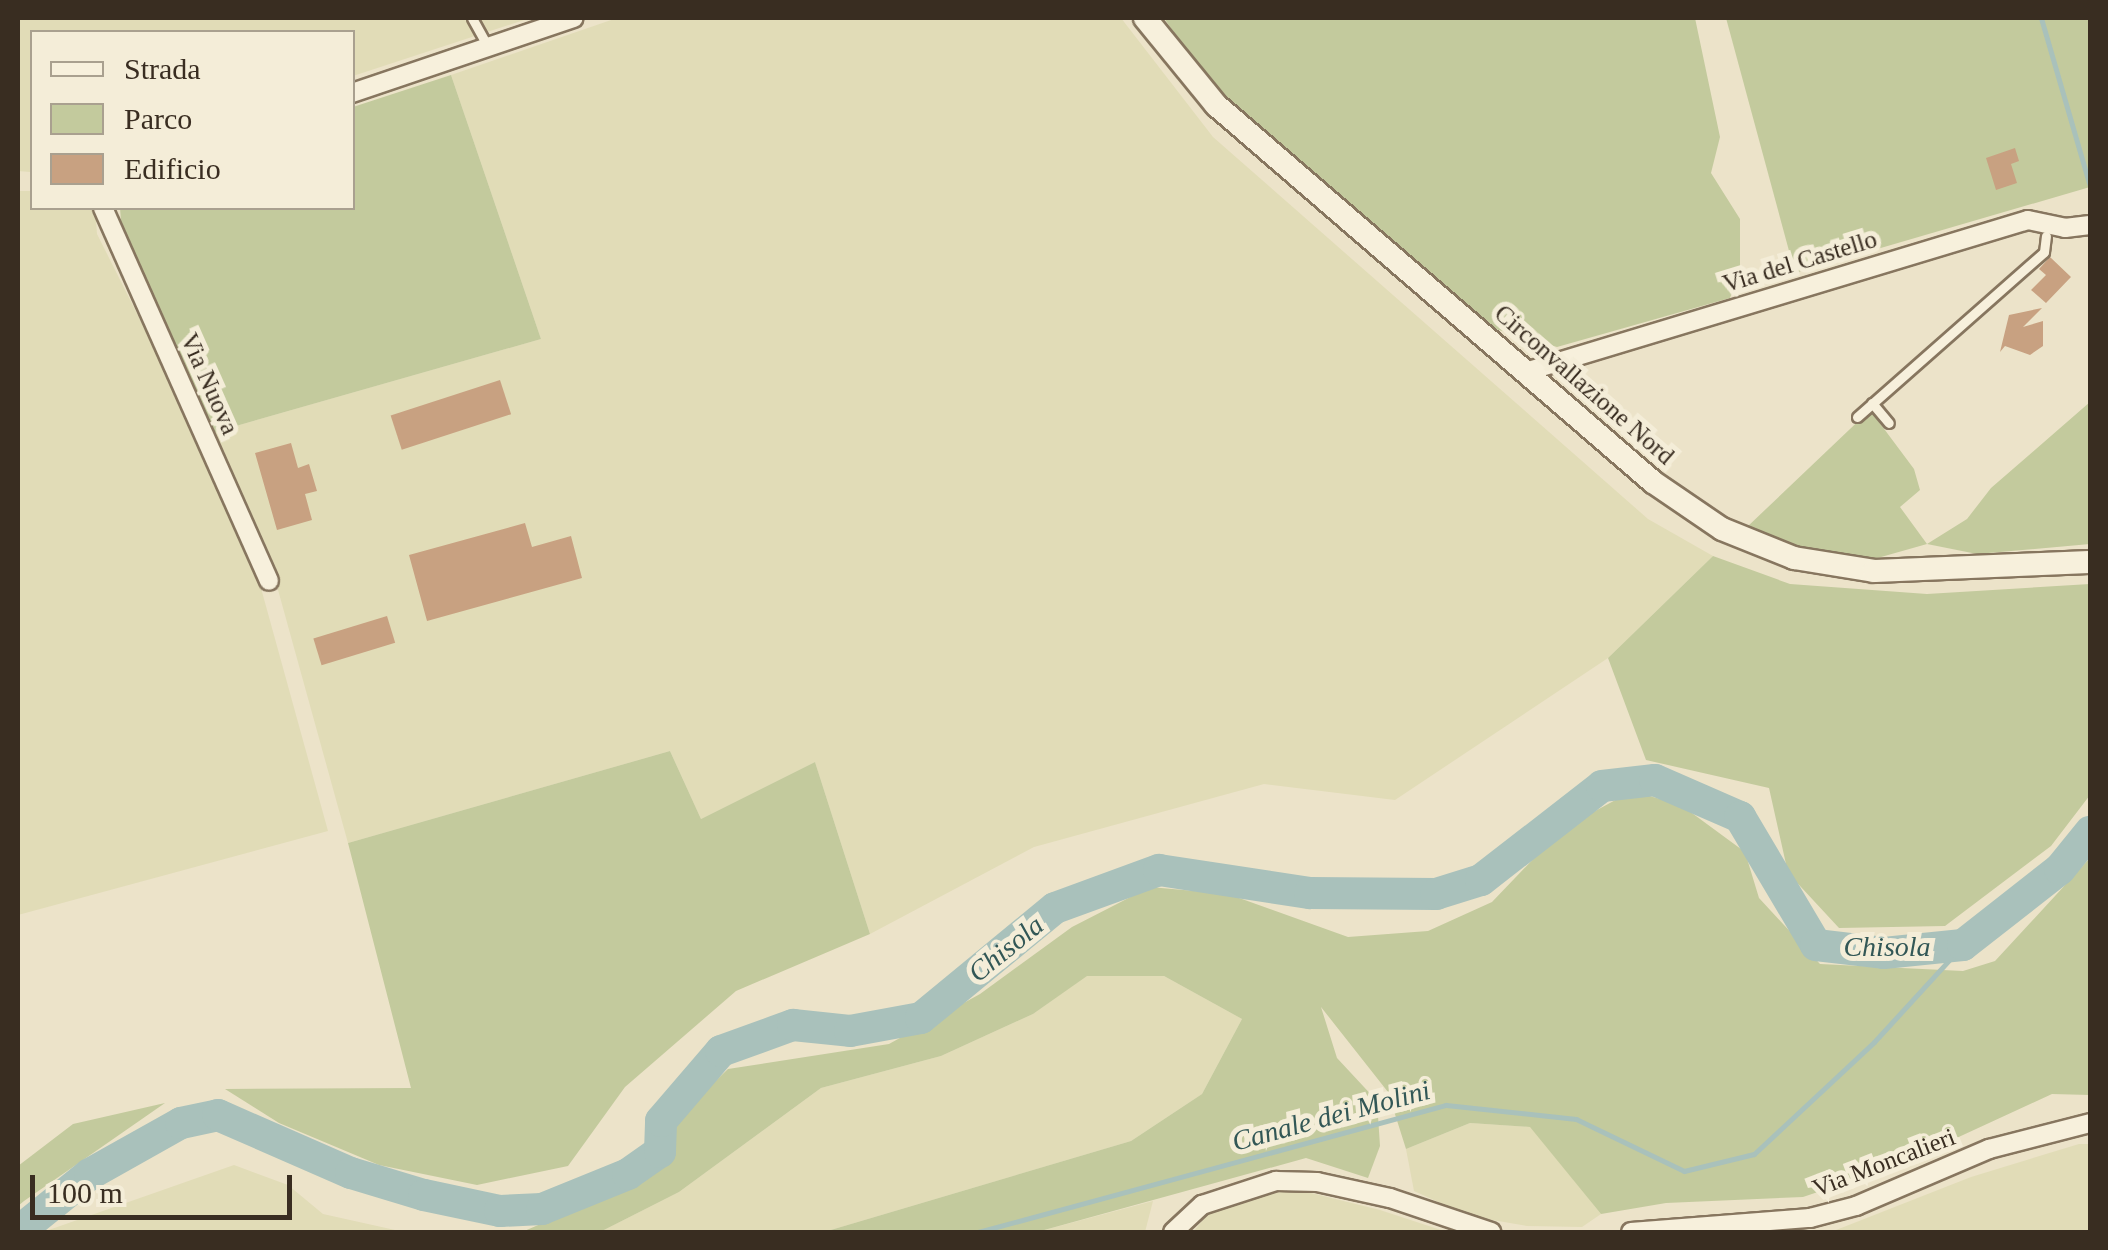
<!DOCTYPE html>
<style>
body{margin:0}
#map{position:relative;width:2108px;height:1250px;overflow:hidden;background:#ece3c9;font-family:Georgia,serif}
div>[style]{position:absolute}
.farmland>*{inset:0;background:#e1dcb7}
.green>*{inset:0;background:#c3ca9d}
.stream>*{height:5px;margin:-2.5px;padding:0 2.5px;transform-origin:2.5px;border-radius:2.5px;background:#a9c1bb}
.river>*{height:32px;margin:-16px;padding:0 16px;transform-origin:16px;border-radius:16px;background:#a9c1bb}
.building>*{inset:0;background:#c8a181;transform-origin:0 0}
.roads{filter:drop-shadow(2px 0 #87765f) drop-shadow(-2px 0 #87765f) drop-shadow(0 2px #87765f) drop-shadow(0 -2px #87765f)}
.service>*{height:9px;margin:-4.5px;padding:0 4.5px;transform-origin:4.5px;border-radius:4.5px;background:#f7f0dc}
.minor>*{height:18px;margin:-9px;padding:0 9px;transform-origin:9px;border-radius:9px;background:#f7f0dc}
.tertiary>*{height:22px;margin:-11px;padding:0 11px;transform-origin:11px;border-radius:11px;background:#f7f0dc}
span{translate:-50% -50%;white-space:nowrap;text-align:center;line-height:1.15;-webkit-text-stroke:10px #f4edd8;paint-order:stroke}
.street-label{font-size:25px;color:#392d21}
.water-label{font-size:28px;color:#325756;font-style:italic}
.frame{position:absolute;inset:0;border:20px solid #392d21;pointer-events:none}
.legend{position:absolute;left:30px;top:30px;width:325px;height:180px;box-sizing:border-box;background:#f4edd8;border:2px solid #a9a08f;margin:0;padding:12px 18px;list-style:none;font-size:30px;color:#392d21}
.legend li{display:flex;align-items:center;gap:20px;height:50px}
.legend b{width:50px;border:2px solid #a9a08f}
.scale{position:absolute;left:30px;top:1175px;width:262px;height:45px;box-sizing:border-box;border:5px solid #392d21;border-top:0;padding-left:12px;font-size:30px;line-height:35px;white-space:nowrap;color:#392d21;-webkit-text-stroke:8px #f4edd8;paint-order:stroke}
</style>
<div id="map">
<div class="farmland">
<div style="clip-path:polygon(18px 18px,530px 18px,353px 76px,352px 32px,32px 32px,30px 172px,18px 171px)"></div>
<div style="clip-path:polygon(617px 18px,1121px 18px,1213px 137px,1648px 519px,1713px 556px,1608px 658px,1395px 800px,1264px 784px,1034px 847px,870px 934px,815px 762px,701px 819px,670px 751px,348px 843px,275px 579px,215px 432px,541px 339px,451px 75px)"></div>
<div style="clip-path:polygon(18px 191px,32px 191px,32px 208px,95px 208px,97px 234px,200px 439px,256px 570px,328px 831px,18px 915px)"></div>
<div style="clip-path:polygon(1086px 976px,1164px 976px,1242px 1019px,1202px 1094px,1131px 1141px,824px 1232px,600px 1232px,679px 1192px,821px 1088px,941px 1056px,1033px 1014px)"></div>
<div style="clip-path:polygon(1470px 1123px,1531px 1127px,1601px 1214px,1582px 1227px,1527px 1226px,1469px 1216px,1414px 1191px,1406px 1149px)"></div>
<div style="clip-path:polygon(2079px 1144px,2090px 1144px,2090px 1232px,1831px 1232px,1971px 1177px)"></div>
<div style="clip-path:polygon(234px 1165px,288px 1185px,323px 1214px,404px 1232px,43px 1232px)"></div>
<div style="clip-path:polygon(1291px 1188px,1380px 1210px,1447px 1232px,1193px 1232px,1208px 1214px,1243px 1195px)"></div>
<div style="clip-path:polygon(1153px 1201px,1145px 1232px,1037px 1232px)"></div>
</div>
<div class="green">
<div style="clip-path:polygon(1164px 18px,1695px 18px,1720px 137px,1711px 173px,1740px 219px,1740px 271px,1730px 298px,1557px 347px,1492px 328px,1203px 76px)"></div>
<div style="clip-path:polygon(1726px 18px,2090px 18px,2090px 187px,1795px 273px)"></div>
<div style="clip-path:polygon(451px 75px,541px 339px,215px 432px,122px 234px,120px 208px,352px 208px,353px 107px)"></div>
<div style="clip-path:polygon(2090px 402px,2090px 544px,1977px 554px,1927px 544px,1874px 559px,1798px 548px,1746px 528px,1870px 410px,1914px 469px,1920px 490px,1900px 507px,1927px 544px,1967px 519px,1991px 488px)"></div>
<div style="clip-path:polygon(1713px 556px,1790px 584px,1927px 594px,2090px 584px,2090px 795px,2051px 846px,1945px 926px,1839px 928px,1788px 873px,1769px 788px,1646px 760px,1608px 658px)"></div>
<div style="clip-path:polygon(670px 751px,701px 819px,815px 762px,870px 934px,736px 991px,625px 1087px,568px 1166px,477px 1185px,379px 1165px,279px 1123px,225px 1089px,411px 1088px,348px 843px)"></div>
<div style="clip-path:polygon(1632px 791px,1681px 805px,1745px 852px,1759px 898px,1820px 964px,1963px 971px,1995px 961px,2090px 858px,2090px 1095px,2052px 1094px,1898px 1165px,1803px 1197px,1666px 1203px,1601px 1214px,1530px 1127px,1470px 1123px,1406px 1149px,1388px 1092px,1321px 1007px,1337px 1058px,1377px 1101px,1380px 1146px,1368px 1178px,1306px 1158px,1037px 1232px,824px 1232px,1131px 1141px,1202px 1094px,1242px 1019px,1164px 976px,1087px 976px,1033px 1014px,941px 1056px,821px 1088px,679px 1192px,600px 1232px,522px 1232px,638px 1182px,667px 1157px,674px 1121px,728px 1069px,889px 1044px,980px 994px,1072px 927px,1150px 887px,1228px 894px,1348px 937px,1428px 931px,1492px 902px,1562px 829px)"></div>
<div style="clip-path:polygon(165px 1103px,24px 1201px,18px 1206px,18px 1166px,73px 1124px)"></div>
</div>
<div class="stream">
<div style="left:2041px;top:18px;width:172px;rotate:73.8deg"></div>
<div style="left:978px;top:1232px;width:485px;rotate:-15.2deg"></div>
<div style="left:1446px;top:1105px;width:131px;rotate:6.1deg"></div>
<div style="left:1576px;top:1119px;width:120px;rotate:25.7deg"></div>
<div style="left:1684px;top:1171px;width:72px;rotate:-13.7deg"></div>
<div style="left:1754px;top:1154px;width:164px;rotate:-43deg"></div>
<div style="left:1874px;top:1042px;width:132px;rotate:-47.5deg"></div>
</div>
<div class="river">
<div style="left:18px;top:1232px;width:92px;rotate:-38.9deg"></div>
<div style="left:90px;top:1174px;width:104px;rotate:-29.3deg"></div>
<div style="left:181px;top:1123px;width:38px;rotate:-12deg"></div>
<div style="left:218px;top:1115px;width:145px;rotate:23.6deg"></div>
<div style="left:351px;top:1173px;width:76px;rotate:16.8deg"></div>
<div style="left:424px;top:1195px;width:78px;rotate:11.9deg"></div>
<div style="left:500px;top:1211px;width:42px;rotate:-2.7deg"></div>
<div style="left:542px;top:1209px;width:93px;rotate:-22.1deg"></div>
<div style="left:628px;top:1174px;width:39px;rotate:-35deg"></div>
<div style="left:660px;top:1152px;width:31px;rotate:-88deg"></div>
<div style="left:661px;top:1121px;width:92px;rotate:-49.4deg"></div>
<div style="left:721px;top:1051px;width:77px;rotate:-19.9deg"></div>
<div style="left:793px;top:1025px;width:57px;rotate:6deg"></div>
<div style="left:850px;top:1031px;width:72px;rotate:-10.4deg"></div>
<div style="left:921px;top:1018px;width:173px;rotate:-39.4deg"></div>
<div style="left:1055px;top:908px;width:111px;rotate:-20.1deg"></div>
<div style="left:1159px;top:870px;width:153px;rotate:8.7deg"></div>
<div style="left:1310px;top:893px;width:126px;rotate:0.5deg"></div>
<div style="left:1436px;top:894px;width:47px;rotate:-17.3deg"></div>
<div style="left:1481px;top:880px;width:153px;rotate:-37.8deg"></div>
<div style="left:1602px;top:786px;width:53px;rotate:-6.5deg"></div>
<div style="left:1655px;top:780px;width:93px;rotate:23.5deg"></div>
<div style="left:1740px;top:817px;width:149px;rotate:59.3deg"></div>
<div style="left:1816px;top:945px;width:68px;rotate:6.7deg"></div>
<div style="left:1884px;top:953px;width:79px;rotate:-5.8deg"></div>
<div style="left:1963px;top:945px;width:123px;rotate:-38.1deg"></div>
<div style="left:2060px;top:869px;width:48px;rotate:-51deg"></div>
</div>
<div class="building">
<div style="clip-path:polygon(2015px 148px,2019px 161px,2011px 164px,2017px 183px,1996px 190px,1986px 158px)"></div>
<div style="clip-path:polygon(2050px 257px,2071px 277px,2046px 303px,2031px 290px,2046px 275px,2039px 269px)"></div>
<div style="clip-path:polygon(2042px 308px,2023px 327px,2043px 321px,2043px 346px,2030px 355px,2005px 346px,2000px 352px,2009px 315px)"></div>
<div style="left:500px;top:380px;width:36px;height:115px;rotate:72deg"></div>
<div style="clip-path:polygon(291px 443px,298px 468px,309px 464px,317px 491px,305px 494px,312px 520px,277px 530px,255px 453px)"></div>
<div style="clip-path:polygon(525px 523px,532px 547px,571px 536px,582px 578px,427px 621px,409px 555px)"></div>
<div style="left:387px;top:616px;width:28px;height:77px;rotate:73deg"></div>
</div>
<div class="roads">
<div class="service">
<div style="left:472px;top:18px;width:33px;rotate:61deg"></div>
<div style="left:1872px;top:403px;width:26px;rotate:50deg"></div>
<div style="left:1857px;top:417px;width:249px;rotate:-41.4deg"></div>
<div style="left:2044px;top:252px;width:16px;rotate:-83deg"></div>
</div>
<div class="minor">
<div style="left:352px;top:93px;width:234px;rotate:-18.7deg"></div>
<div style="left:103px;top:208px;width:408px;rotate:66deg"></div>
<div style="left:1525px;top:372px;width:525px;rotate:-16.81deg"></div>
<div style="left:2028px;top:220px;width:38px;rotate:12deg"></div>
<div style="left:2065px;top:228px;width:25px;rotate:-7deg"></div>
<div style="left:1173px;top:1232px;width:40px;rotate:-43deg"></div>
<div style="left:1202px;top:1205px;width:78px;rotate:-18deg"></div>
<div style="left:1276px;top:1181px;width:41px;rotate:1.4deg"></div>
<div style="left:1317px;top:1182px;width:75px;rotate:12.4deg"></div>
<div style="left:1390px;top:1198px;width:107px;rotate:18.6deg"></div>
<div style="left:1631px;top:1232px;width:180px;rotate:-4.5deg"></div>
<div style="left:1810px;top:1218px;width:48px;rotate:-14.6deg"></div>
<div style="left:1856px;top:1206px;width:145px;rotate:-23.2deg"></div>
<div style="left:1989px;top:1149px;width:104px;rotate:-14.4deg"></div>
</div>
<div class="tertiary">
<div style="left:1145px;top:18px;width:112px;rotate:50.8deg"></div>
<div style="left:1216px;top:105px;width:577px;rotate:40.78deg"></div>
<div style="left:1653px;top:482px;width:83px;rotate:34.3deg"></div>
<div style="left:1722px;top:529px;width:78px;rotate:21.9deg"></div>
<div style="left:1794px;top:558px;width:81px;rotate:9.2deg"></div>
<div style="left:1874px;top:571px;width:216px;rotate:-2.4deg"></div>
</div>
</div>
<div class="street-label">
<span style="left:1800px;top:262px;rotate:-17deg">Via del Castello</span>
<span style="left:209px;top:384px;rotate:66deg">Via Nuova</span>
<span style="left:1584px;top:385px;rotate:41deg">Circonvallazione Nord</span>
<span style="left:1884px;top:1163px;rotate:-21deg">Via Moncalieri</span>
</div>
<div class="water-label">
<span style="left:1887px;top:947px">Chisola</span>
<span style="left:1006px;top:949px;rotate:-39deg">Chisola</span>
<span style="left:1331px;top:1116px;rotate:-15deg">Canale dei Molini</span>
</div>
<div class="frame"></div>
<ul class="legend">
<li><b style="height:12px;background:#f7f0dc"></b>Strada</li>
<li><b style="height:28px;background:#c3ca9d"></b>Parco</li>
<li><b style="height:28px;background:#c8a181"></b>Edificio</li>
</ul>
<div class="scale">100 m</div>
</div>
